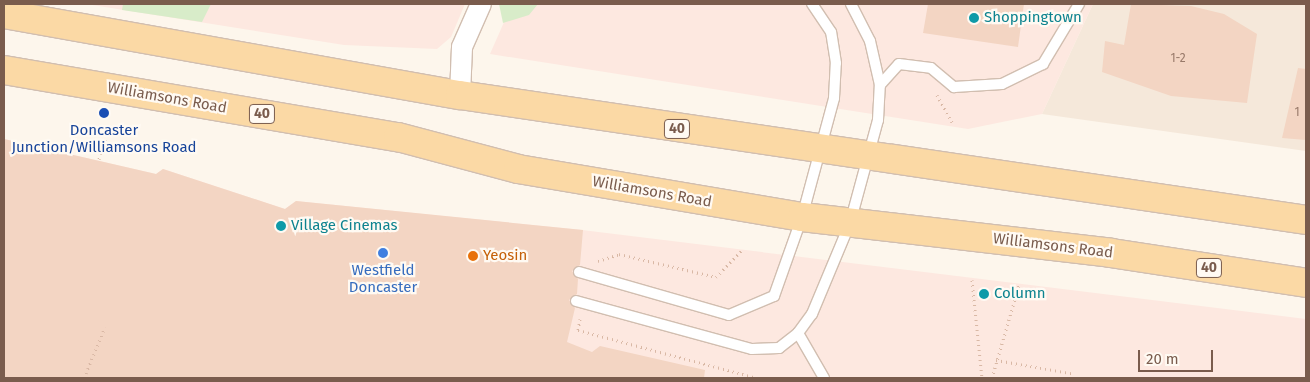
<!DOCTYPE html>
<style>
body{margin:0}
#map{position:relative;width:1310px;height:382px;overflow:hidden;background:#fdf6ec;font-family:"Fira Sans",sans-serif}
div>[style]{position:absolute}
.residential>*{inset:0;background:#f5e8da}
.commercial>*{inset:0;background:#fde8e0}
.green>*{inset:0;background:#d8ecc9}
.building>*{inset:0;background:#f3d5c3}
.path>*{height:3px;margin-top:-1.5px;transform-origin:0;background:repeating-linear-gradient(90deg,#d9b8a5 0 1px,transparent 0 5px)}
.roads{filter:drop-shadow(1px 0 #d1beb0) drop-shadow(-1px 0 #d1beb0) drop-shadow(0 1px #d1beb0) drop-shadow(0 -1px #d1beb0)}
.lane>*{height:10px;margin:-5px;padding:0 5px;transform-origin:5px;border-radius:5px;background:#fff}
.street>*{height:20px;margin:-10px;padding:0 10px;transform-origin:10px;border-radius:10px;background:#fff}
.primary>*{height:28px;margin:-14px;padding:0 14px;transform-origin:14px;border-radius:14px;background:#fbd9a5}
.dots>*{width:14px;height:14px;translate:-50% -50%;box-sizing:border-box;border:2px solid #fffaf3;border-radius:50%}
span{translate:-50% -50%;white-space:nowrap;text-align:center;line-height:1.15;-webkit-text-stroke:4.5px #fffaf3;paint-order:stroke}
.number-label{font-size:12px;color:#987a6a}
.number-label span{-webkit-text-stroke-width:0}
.shield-label span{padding:1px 4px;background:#fffaf3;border:1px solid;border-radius:4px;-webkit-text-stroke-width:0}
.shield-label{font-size:14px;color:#7a5c4d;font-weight:700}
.culture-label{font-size:15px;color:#0d838f}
.left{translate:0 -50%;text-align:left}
.street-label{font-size:15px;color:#7a5c4d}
.transit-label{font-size:15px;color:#164399}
.food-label{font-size:15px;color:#c56008}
.shop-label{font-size:15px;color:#366cbe}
.frame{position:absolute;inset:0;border:5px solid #7a5c4d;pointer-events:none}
.scale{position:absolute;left:1138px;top:350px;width:75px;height:22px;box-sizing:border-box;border:2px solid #7a5c4d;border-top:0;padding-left:6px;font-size:15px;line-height:18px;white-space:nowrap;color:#7a5c4d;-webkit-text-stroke:4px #fffaf3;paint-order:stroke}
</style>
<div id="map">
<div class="residential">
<div style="clip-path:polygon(1093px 4px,1306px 4px,1306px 151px,1042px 114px)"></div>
</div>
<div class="commercial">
<div style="clip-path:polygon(86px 4px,465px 4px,451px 37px,437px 49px,344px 45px)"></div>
<div style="clip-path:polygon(512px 4px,1093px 4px,1042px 114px,968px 129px,490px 54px)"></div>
<div style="clip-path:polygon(4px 139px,156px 174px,163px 169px,285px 209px,296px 201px,582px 230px,1306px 319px,1306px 378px,4px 378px)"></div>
</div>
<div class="green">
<div style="clip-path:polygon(123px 4px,211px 4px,202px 22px,122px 10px)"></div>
<div style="clip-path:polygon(499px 4px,538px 4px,529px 15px,503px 23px)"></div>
</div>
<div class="building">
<div style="clip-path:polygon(928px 4px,1024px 4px,1018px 47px,923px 33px)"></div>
<div style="clip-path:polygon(1131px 4px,1191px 6px,1224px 14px,1257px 34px,1247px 103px,1171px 96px,1102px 72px,1105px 41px,1124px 45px)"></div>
<div style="clip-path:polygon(1298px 68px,1306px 69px,1306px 140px,1282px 138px)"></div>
<div style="clip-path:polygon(4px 139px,156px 174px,163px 169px,285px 209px,296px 201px,583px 230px,580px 265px,572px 271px,578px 279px,577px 294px,569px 300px,575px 308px,567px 342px,592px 352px,600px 346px,705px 370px,704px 378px,4px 378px)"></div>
</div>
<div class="path">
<div style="left:937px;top:95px;width:31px;rotate:61deg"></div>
<div style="left:99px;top:159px;width:24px;rotate:-73deg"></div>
<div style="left:598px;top:261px;width:22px;rotate:-18deg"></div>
<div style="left:619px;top:254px;width:100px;rotate:13.3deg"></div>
<div style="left:716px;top:277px;width:39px;rotate:-46deg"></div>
<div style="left:972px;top:280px;width:99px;rotate:84.2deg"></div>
<div style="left:580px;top:319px;width:11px;rotate:100deg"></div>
<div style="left:578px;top:330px;width:185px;rotate:15deg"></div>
<div style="left:996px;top:360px;width:80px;rotate:10deg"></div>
<div style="left:84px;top:378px;width:55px;rotate:-67.6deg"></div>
<div style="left:992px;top:378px;width:97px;rotate:-73.8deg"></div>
</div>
<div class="roads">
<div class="lane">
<div style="left:880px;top:85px;width:28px;rotate:-48deg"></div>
<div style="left:899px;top:64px;width:32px;rotate:7deg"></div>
<div style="left:931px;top:68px;width:30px;rotate:40deg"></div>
<div style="left:954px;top:87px;width:48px;rotate:-3.6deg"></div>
<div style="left:1002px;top:84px;width:46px;rotate:-26deg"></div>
<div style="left:1043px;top:64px;width:70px;rotate:-59deg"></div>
<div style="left:579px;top:272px;width:156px;rotate:16deg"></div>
<div style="left:729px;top:315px;width:49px;rotate:-22.9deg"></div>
<div style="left:774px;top:296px;width:84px;rotate:-70.5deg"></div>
<div style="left:802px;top:217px;width:123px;rotate:-74.9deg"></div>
<div style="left:834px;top:98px;width:35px;rotate:-87deg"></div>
<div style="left:836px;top:63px;width:31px;rotate:-99deg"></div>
<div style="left:831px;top:32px;width:34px;rotate:-124deg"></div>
<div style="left:576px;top:301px;width:182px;rotate:15.3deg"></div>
<div style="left:752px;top:349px;width:27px;rotate:-2deg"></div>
<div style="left:779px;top:348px;width:24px;rotate:-38deg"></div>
<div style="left:798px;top:333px;width:24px;rotate:-54deg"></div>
<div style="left:812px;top:314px;width:99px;rotate:-67.3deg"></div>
<div style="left:850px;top:223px;width:107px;rotate:-74.8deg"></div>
<div style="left:878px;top:120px;width:35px;rotate:-87deg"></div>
<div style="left:880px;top:85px;width:45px;rotate:-102.8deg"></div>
<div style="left:870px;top:41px;width:42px;rotate:-117.2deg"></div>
<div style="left:798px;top:333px;width:52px;rotate:60deg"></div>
</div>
<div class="street">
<div style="left:460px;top:95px;width:48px;rotate:-87.6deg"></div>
<div style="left:462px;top:47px;width:47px;rotate:-66.2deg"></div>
</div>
<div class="primary">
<div style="left:4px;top:14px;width:463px;rotate:10.1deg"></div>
<div style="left:460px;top:95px;width:855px;rotate:8.4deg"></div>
<div style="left:4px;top:70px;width:400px;rotate:9.7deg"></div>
<div style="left:398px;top:137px;width:124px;rotate:14.9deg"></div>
<div style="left:518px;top:169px;width:288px;rotate:9.6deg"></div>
<div style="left:802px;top:217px;width:311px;rotate:6.6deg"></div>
<div style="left:1111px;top:253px;width:197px;rotate:8.7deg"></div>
</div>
</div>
<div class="dots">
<div style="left:974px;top:18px;background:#0f9aa8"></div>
<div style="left:104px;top:113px;background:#1a4fb4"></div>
<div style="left:281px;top:226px;background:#0f9aa8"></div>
<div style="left:383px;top:253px;background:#3f7fe0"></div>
<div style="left:473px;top:256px;background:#e8710a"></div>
<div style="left:984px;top:294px;background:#0f9aa8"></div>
</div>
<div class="number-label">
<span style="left:1178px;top:59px">1-2</span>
<span style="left:1297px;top:113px">1</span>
</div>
<div class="shield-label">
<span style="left:262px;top:114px">40</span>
<span style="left:677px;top:129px">40</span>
<span style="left:1209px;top:268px">40</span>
</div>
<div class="culture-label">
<span class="left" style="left:984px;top:18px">Shoppingtown</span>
<span class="left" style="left:291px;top:226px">Village Cinemas</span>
<span class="left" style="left:994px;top:294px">Column</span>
</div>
<div class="street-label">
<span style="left:167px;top:98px;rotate:10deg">Williamsons Road</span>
<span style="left:652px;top:192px;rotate:10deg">Williamsons Road</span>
<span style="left:1053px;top:246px;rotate:7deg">Williamsons Road</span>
</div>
<div class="transit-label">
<span style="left:104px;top:139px">Doncaster<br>Junction/Williamsons Road</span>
</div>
<div class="food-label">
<span class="left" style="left:483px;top:256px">Yeosin</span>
</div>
<div class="shop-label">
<span style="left:383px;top:279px">Westfield<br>Doncaster</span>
</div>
<div class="frame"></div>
<div class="scale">20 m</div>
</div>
